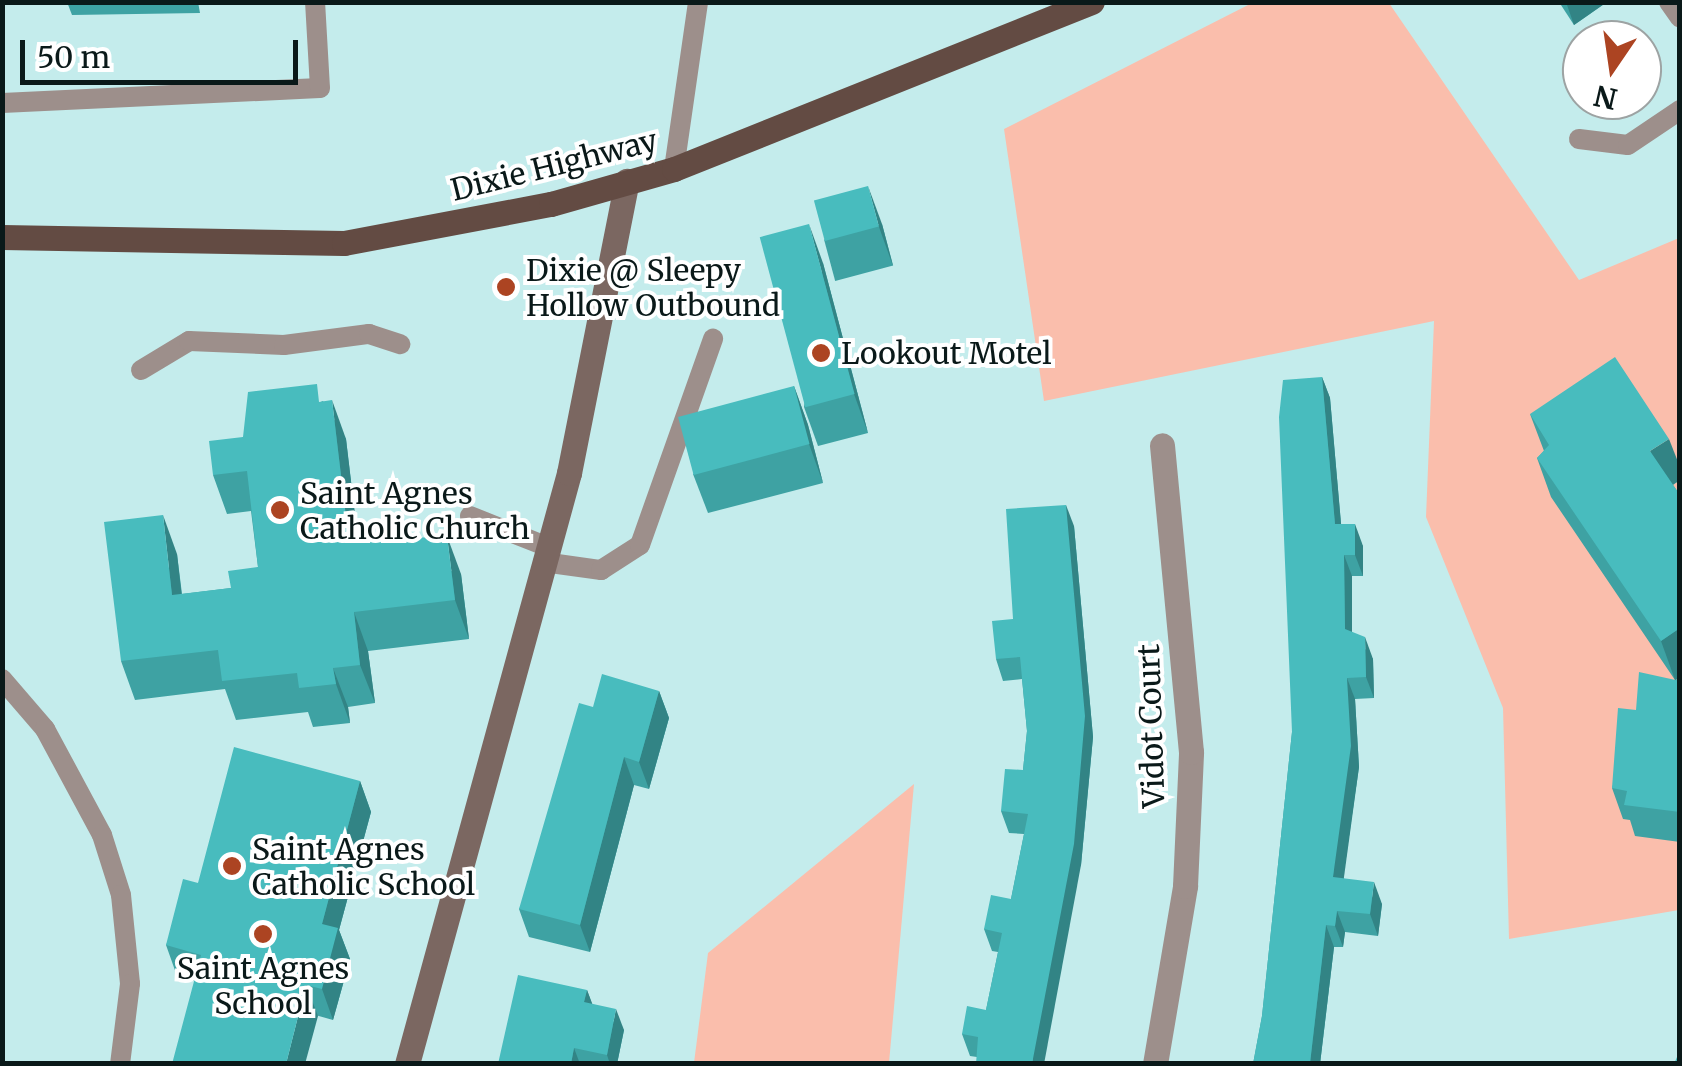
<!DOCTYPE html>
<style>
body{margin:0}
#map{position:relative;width:1682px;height:1066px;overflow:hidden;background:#c4ecec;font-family:Merriweather,serif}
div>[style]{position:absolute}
.green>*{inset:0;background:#fabeac}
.lane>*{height:20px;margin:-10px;padding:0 10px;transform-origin:10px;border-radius:10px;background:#9d8f8b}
.street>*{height:25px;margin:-12.5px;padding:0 12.5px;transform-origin:12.5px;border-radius:12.5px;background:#9d8f8b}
.secondary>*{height:25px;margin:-12.5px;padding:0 12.5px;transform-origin:12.5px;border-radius:12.5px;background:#7b6761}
.primary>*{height:25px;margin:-12.5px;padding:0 12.5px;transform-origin:12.5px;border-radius:12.5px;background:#634b43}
.wall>*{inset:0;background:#3ea2a3;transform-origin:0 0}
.shaded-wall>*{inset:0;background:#328485}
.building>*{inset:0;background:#48bcbe;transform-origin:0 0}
.dots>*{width:28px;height:28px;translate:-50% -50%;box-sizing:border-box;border:5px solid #fff;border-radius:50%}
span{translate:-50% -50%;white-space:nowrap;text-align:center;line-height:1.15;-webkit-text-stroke:8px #fff;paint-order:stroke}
.street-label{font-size:30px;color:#0a1919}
.poi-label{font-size:30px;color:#0a1919}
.left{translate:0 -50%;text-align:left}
.frame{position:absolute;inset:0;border:5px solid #0a1919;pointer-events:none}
.north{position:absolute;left:1562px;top:20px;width:100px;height:100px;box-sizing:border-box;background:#fff;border:2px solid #9da3a3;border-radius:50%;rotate:193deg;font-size:28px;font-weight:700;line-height:40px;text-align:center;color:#0a1919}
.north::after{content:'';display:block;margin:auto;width:35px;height:45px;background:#ac4422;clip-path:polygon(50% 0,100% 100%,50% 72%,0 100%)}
.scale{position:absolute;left:20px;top:40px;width:278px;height:45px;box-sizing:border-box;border:5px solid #0a1919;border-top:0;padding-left:12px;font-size:30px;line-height:35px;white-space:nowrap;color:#0a1919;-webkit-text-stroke:8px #fff;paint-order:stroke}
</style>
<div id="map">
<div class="green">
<div style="clip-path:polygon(1252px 3px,1389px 3px,1579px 280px,1679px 238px,1679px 910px,1509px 939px,1503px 708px,1426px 517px,1434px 321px,1044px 401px,1004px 129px)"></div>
<div style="clip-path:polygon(914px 784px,889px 1063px,694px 1063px,708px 953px)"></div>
</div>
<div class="lane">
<div style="left:1669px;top:2px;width:19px;rotate:55deg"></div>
<div style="left:2px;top:103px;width:318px;rotate:-2.7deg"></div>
<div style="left:320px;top:88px;width:86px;rotate:-93.3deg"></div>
<div style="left:1579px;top:139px;width:49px;rotate:7deg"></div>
<div style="left:1628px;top:145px;width:63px;rotate:-33.9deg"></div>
<div style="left:674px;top:169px;width:169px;rotate:-81.8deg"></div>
<div style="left:141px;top:370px;width:56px;rotate:-31.1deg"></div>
<div style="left:189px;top:341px;width:95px;rotate:2.4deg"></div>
<div style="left:284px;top:345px;width:86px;rotate:-7.4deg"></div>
<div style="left:369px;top:334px;width:33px;rotate:18deg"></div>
<div style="left:470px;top:516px;width:84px;rotate:21.7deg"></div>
<div style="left:543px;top:562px;width:59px;rotate:7.9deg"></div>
<div style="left:601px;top:570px;width:46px;rotate:-32.7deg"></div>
<div style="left:640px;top:545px;width:219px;rotate:-70.5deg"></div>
<div style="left:2px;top:679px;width:66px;rotate:49.3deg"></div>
<div style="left:45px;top:729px;width:120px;rotate:61.7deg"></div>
<div style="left:102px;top:835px;width:63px;rotate:72.4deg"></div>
<div style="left:121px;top:895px;width:89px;rotate:84.2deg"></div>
<div style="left:130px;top:984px;width:81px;rotate:97.1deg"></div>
</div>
<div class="street">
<div style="left:1155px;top:1064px;width:181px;rotate:-80.4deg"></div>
<div style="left:1185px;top:886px;width:134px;rotate:-87.4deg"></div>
<div style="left:1191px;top:752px;width:308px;rotate:-95.4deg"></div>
</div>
<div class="secondary">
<div style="left:407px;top:1064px;width:613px;rotate:-74.67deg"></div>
<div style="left:569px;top:473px;width:298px;rotate:-78.8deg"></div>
</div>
<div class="primary">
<div style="left:2px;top:237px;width:342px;rotate:1deg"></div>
<div style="left:344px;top:243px;width:211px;rotate:-10.7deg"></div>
<div style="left:551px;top:204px;width:128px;rotate:-15.9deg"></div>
<div style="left:674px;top:169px;width:450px;rotate:-21.8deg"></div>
</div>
<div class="wall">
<div style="clip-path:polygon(67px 2px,198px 2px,200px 13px,72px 15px)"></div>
<div style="clip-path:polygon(1559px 2px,1607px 2px,1574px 25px)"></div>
<div style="left:882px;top:224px;width:43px;height:60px;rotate:75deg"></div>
<div style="clip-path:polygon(823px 263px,868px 433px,818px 446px,804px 407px)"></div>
<div style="clip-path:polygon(1322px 377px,1330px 398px,1341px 524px,1363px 546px,1363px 576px,1352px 576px,1352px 632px,1373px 659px,1374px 698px,1355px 699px,1359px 767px,1343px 878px,1382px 904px,1378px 936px,1345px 932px,1343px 947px,1334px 947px,1320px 1064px,1253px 1064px,1262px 1016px,1292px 732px)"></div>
<div style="clip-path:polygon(794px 386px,808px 425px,823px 483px,708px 513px,693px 474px)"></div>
<div style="clip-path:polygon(323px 401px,346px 439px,358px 542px,461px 574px,469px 639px,368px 651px,375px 703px,348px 707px,350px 723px,313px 727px,308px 712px,236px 720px,225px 689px,135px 700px,121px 661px,177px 554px,182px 594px,231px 588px,258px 567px,251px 511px,227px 514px,213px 475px,243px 437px)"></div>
<div style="clip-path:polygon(1530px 414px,1680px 480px,1673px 485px,1680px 495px,1680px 677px,1676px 680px,1680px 681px,1680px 842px,1635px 836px,1630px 820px,1623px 819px,1612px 788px,1636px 710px,1675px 680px,1551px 497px,1537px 458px,1544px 451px)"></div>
<div style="clip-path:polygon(1074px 526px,1093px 737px,1081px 865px,977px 1057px,970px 1056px,962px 1034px,986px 1010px,998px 952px,992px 951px,984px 929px,1011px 899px,1024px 834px,1009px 833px,1001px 811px,1023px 770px,1027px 731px,1022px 679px,1003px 681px,996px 659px)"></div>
<div style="clip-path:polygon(659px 691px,669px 718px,649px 789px,634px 785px,590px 952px,529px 937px,519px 909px)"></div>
<div style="clip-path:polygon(360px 781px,371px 812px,339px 930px,350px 959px,333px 1020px,177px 976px,166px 945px,198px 883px)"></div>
<div style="clip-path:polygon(587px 990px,592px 1004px,624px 1030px,617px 1064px,498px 1064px)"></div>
</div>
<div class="shaded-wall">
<div style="clip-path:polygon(1566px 2px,1607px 2px,1574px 25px)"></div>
<div style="clip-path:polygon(868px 186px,882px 224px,893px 266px,879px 227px)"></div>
<div style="clip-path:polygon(809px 224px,823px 263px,868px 433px,854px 394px)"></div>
<div style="clip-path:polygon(1322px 377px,1330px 398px,1343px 546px,1335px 524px)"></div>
<div style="clip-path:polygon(794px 386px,808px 425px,823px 483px,809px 444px)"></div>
<div style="clip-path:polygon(332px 400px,346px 439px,363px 581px,349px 542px)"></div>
<div style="clip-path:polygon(1669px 439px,1680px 467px,1680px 480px,1664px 490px,1650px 451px)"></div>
<div style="clip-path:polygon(1066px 505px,1074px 526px,1093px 737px,1081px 865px,1044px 1064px,1032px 1064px)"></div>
<div style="clip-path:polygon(163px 515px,177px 554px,186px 634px,172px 595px)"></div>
<div style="clip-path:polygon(1355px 524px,1363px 546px,1363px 576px,1355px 555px)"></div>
<div style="clip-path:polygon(447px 536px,461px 574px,469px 639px,455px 600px)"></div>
<div style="clip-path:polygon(1344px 555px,1352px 576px,1352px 650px,1345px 629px)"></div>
<div style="clip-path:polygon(354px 612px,368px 651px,375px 703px,360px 665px)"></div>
<div style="clip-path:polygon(1680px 628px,1680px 677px,1675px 680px,1661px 641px)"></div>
<div style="clip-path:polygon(1365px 637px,1373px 659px,1374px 698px,1366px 677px)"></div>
<div style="clip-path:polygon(333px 668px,348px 707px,350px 723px,336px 684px)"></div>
<div style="clip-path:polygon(1347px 678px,1355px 699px,1359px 767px,1341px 899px,1333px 877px)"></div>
<div style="clip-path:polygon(659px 691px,669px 718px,649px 789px,639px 762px)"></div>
<div style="clip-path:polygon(624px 757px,634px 785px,590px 952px,580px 925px)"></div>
<div style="clip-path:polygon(360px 781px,371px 812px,339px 930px,350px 959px,333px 1020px,322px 989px,322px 924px)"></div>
<div style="clip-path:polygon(1374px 882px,1382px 904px,1378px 936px,1370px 914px)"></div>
<div style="clip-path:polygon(1337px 911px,1345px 932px,1343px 947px,1335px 926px)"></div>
<div style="clip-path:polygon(1326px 925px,1334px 947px,1320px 1064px,1310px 1064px)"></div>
<div style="clip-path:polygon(306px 985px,318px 1016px,305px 1064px,286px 1064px)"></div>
<div style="clip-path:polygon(587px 990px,595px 1011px,584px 1002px)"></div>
<div style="clip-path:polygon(616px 1009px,624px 1030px,617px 1064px,610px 1064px,607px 1055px)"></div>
<div style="clip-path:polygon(574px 1048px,580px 1064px,571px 1064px)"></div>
</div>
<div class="building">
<div style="left:868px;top:186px;width:42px;height:56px;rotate:75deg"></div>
<div style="left:809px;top:224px;width:176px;height:51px;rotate:75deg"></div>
<div style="clip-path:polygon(1615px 357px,1669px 439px,1650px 451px,1680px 495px,1680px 628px,1661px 641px,1537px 458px,1549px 445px,1530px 414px)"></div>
<div style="clip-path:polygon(1322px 377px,1335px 524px,1355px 524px,1355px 555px,1344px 555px,1345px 629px,1365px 637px,1366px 677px,1347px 678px,1351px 746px,1333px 877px,1374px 882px,1370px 914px,1337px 911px,1335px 926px,1326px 925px,1310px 1063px,1314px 1064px,1253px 1064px,1262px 1016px,1292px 732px,1279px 417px,1283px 380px)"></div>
<div style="clip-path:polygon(317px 384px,319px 402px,332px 400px,349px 542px,447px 536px,455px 600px,354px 612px,360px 665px,333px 668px,336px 684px,299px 688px,297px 673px,222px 681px,218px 650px,121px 661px,104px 522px,163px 515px,172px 595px,231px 588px,228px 571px,258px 567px,247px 471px,213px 475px,209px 441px,243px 437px,248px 392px)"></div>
<div style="left:794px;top:386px;width:60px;height:120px;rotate:75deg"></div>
<div style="clip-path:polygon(1066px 505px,1085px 716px,1074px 844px,1032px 1064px,976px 1064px,978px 1037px,962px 1034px,967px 1006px,986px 1010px,1002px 933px,984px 929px,991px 895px,1011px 899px,1028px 814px,1001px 811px,1005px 769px,1023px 770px,1027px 731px,1020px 657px,996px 659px,992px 621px,1013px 619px,1006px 509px)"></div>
<div style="clip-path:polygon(1639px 672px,1680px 681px,1680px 812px,1624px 805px,1627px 791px,1612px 788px,1618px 708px,1636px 710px)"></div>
<div style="clip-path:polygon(602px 674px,659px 691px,639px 762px,624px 757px,580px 925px,519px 909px,579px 703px,593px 707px)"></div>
<div style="clip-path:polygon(234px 747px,360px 781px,322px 924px,338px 928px,322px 989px,306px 985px,286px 1064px,172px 1064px,201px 955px,166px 945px,183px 879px,198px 883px)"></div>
<div style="clip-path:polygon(518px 975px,587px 990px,584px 1002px,616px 1009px,607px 1055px,574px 1048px,571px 1064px,498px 1064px)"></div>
<div style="clip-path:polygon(1680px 1050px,1680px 1064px,1674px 1064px)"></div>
</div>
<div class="dots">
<div style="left:506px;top:287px;background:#ac4422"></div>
<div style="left:821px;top:353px;background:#ac4422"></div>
<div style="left:280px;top:510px;background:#ac4422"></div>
<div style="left:232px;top:866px;background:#ac4422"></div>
<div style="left:263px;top:934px;background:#ac4422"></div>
</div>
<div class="street-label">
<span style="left:554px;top:165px;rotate:-14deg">Dixie Highway</span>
<span style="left:1151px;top:726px;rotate:-92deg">Vidot Court</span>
</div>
<div class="poi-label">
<span class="left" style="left:526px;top:287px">Dixie @ Sleepy<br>Hollow Outbound</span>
<span class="left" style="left:841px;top:353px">Lookout Motel</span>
<span class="left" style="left:300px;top:510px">Saint Agnes<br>Catholic Church</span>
<span class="left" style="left:252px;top:866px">Saint Agnes<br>Catholic School</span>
<span style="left:263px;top:985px">Saint Agnes<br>School</span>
</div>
<div class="frame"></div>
<div class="north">N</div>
<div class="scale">50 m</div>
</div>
